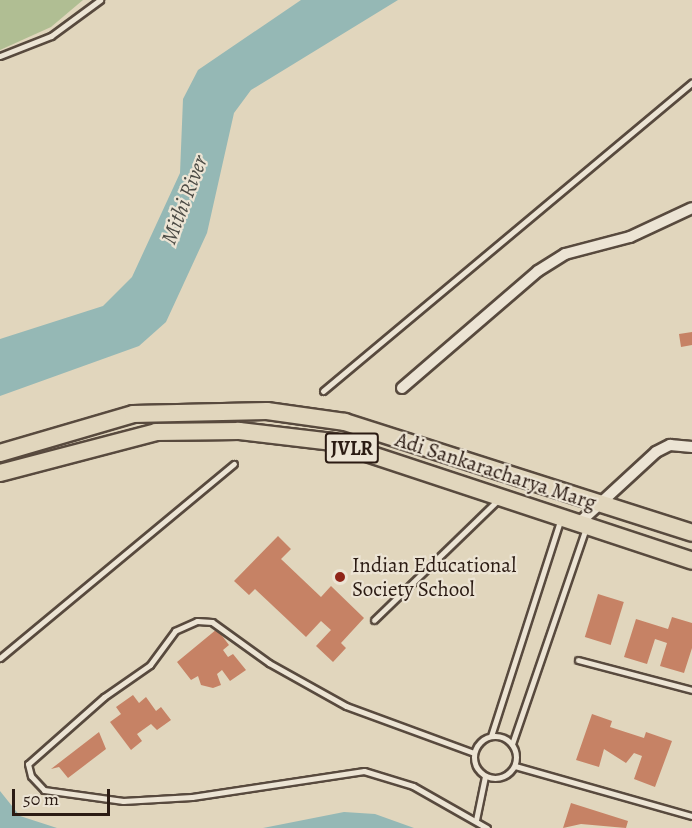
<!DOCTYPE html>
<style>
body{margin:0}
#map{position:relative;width:692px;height:828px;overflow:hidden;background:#e1d6bd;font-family:Alegreya,serif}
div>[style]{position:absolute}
.green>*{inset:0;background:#b0be93}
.water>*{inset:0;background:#95b8b5}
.building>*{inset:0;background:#c68265;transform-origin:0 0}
.roads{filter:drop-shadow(2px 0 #584a3e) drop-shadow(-2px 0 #584a3e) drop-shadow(0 2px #584a3e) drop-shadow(0 -2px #584a3e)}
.service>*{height:5px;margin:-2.5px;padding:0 2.5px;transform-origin:2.5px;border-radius:2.5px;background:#ece4d4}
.service>.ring{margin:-2.5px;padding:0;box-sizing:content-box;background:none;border:5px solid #ece4d4;border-radius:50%}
.minor>*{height:10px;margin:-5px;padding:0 5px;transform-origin:5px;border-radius:5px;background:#ece4d4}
.primary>*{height:16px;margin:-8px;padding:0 8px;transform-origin:8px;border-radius:8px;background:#e1d6bd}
.dots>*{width:16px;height:16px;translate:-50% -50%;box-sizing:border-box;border:3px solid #ece4d4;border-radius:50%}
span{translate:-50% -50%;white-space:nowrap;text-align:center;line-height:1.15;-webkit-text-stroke:4.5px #ece4d4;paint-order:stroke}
.shield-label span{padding:2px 4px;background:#ece4d4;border:2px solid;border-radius:4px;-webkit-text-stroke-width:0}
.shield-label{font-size:20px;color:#2b1b13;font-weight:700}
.street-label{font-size:21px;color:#2b1b13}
.poi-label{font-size:21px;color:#2b1b13}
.left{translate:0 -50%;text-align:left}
.water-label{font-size:22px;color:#4b4a44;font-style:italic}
.scale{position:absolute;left:12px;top:789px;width:98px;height:27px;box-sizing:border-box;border:3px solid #2b1b13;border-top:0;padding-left:8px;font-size:18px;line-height:21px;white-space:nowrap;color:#2b1b13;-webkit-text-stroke:4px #ece4d4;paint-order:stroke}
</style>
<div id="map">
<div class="green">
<div style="clip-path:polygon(0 0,83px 0,51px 27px,0 50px)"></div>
</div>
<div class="water">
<div style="clip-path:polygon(301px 0,398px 0,251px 90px,234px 113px,207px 233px,166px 322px,139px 346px,0 396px,0 339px,103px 306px,132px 277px,180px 173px,183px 99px,198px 70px)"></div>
<div style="clip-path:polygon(0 791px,20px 816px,57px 828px,0 828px)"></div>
<div style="clip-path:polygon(344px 812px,375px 814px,414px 828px,263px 828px)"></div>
</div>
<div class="building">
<div style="clip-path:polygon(692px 332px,692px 345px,681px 347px,679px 334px)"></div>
<div style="clip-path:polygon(278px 536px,291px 549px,281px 559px,321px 597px,331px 586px,364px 618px,341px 643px,346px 648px,333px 662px,316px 646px,331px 630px,321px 621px,306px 637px,255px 589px,249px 595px,234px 581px)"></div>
<div style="left:598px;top:594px;width:27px;height:45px;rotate:17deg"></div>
<div style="clip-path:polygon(672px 617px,692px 623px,692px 648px,684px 673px,660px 666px,667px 643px,655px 639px,647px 664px,624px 657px,636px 619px,668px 629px)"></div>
<div style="clip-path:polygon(217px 629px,229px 645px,223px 650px,228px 657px,233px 654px,246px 670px,230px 681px,222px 670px,217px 674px,221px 685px,213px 688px,201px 685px,198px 676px,191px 680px,177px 662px)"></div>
<div style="clip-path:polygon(133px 695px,139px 703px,146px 697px,156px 711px,161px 707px,171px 720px,157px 730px,151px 724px,137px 734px,142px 741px,131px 750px,110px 722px,121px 714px,116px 707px)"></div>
<div style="clip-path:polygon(592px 714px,612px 721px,610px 727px,644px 738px,646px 732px,672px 741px,655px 787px,634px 779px,642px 756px,634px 753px,626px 763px,604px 749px,599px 767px,576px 760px)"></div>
<div style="clip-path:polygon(99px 732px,106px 749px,68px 778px,59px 767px,51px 769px)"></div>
<div style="clip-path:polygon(571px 803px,628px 821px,626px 828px,581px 824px,563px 828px)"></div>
</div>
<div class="roads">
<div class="service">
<div style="left:0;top:56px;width:55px;rotate:-21.4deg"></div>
<div style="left:51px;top:36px;width:61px;rotate:-36.3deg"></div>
<div style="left:323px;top:391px;width:481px;rotate:-39.9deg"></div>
<div style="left:374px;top:620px;width:173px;rotate:-44.1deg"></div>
<div style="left:0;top:658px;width:304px;rotate:-39.7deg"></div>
<div style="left:578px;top:660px;width:118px;rotate:14.7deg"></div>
<div class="ring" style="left:474px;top:736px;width:37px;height:37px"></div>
<div style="left:491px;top:736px;width:226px;rotate:-72.2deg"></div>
<div style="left:512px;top:744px;width:228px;rotate:-71.1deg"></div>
<div style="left:474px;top:753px;width:136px;rotate:-159.8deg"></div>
<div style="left:346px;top:706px;width:88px;rotate:-150.8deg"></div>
<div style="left:269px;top:663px;width:70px;rotate:-144.3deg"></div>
<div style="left:212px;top:622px;width:15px;rotate:-176deg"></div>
<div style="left:197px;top:621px;width:24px;rotate:156deg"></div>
<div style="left:175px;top:631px;width:42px;rotate:126.3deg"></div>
<div style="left:150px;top:665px;width:56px;rotate:145.2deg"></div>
<div style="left:104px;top:697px;width:101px;rotate:138.6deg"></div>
<div style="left:28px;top:764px;width:12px;rotate:76deg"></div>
<div style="left:31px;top:776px;width:19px;rotate:47deg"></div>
<div style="left:44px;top:790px;width:80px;rotate:7.9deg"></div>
<div style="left:123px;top:801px;width:69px;rotate:-3.3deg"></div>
<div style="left:192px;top:797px;width:174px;rotate:-8.6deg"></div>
<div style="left:364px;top:771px;width:51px;rotate:17deg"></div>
<div style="left:413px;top:786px;width:85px;rotate:29.6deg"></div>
<div style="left:515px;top:766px;width:184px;rotate:15.8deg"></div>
<div style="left:476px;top:820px;width:45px;rotate:-78.4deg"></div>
</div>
<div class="minor">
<div style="left:402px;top:388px;width:179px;rotate:-40.7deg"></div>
<div style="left:538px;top:271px;width:32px;rotate:-32deg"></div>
<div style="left:565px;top:254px;width:67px;rotate:-14.7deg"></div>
<div style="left:630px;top:237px;width:68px;rotate:-25.1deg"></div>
<div style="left:580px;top:522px;width:103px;rotate:-42.6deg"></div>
<div style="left:656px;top:452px;width:16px;rotate:-27deg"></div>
<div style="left:670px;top:445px;width:22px;rotate:5deg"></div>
</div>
<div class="primary">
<div style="left:0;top:453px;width:139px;rotate:-16.3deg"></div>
<div style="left:133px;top:414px;width:134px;rotate:-1.3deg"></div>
<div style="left:267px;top:411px;width:79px;rotate:8deg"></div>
<div style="left:345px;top:422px;width:364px;rotate:17.7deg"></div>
<div style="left:0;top:473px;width:161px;rotate:-14.7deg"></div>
<div style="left:156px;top:432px;width:83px;rotate:-0.7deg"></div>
<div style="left:239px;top:431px;width:95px;rotate:6.7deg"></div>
<div style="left:333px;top:442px;width:378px;rotate:18.3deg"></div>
</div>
</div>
<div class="dots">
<div style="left:340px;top:577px;background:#8f2418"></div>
</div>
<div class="shield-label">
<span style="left:352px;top:448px">JVLR</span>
</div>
<div class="street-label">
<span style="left:496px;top:471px;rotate:18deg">Adi Sankaracharya Marg</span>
</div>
<div class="poi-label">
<span class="left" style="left:352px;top:577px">Indian Educational<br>Society School</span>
</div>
<div class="water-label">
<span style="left:185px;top:200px;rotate:-69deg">Mithi River</span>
</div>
<div class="scale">50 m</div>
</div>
